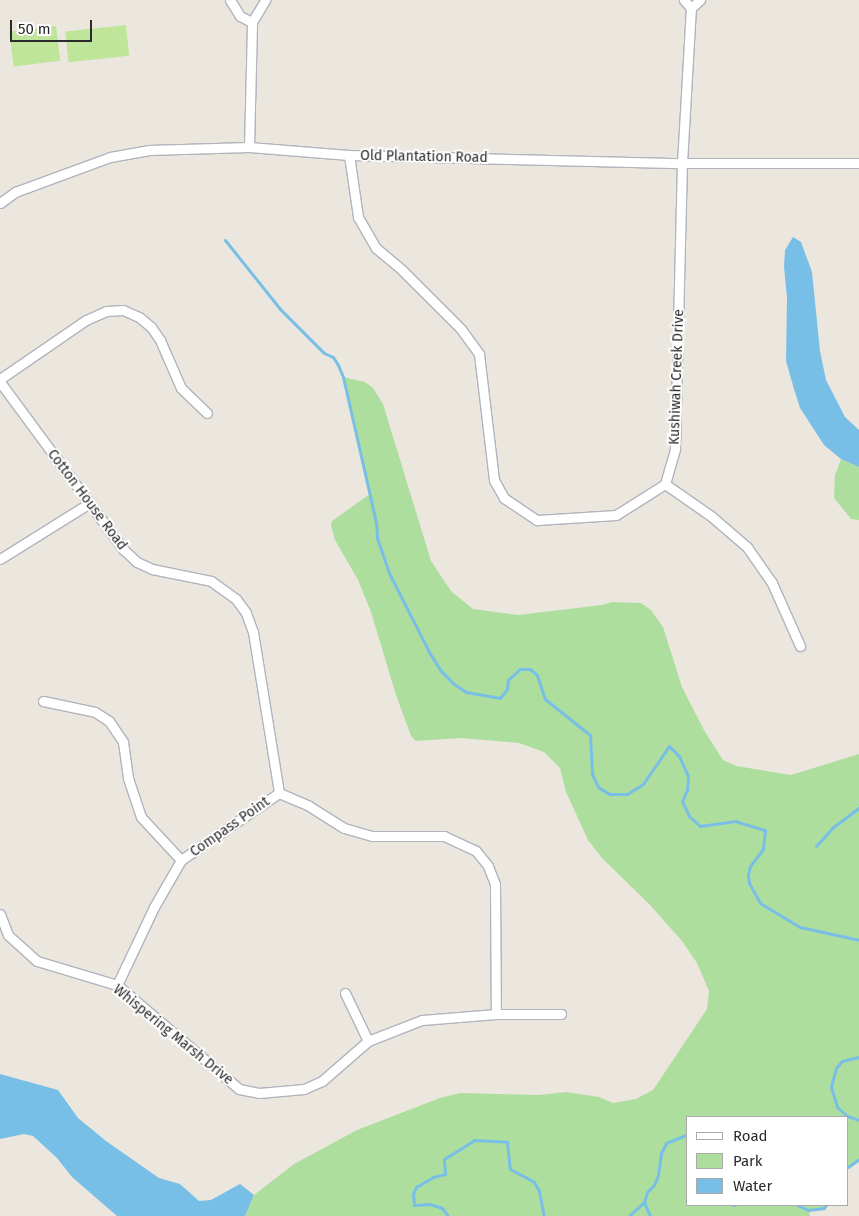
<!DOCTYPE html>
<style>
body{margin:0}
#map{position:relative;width:859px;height:1216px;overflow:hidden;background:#ece7de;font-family:"Fira Sans",sans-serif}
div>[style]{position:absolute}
.green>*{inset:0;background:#aede9e}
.pitch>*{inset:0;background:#bfe59a;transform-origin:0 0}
.water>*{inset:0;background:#78bfe7}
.stream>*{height:3px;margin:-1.5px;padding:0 1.5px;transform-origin:1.5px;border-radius:1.5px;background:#78bfe7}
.roads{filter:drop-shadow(1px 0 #b1b3bd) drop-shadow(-1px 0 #b1b3bd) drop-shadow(0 1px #b1b3bd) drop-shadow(0 -1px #b1b3bd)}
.minor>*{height:9px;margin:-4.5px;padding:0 4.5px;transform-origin:4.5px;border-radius:4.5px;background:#fff}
span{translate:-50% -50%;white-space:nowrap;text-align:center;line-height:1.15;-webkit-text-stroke:4px #fff;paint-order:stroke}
.street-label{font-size:14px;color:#2b2b2b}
.legend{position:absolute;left:686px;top:1116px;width:162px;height:90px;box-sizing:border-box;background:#fff;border:1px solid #aaa;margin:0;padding:6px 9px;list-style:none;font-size:15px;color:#2b2b2b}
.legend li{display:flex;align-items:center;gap:10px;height:25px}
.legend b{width:25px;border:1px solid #aaa}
.scale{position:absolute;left:10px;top:20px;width:82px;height:22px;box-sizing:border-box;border:2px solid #2b2b2b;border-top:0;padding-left:6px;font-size:15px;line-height:18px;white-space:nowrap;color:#2b2b2b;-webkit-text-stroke:4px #fff;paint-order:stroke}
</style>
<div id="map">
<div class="green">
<div style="clip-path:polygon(343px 377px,365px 382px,373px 388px,383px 404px,431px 561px,451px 591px,473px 609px,518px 615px,602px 605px,612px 602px,641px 603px,651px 610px,663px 627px,682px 687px,705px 732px,723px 760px,736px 766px,791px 775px,859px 754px,859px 1159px,848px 1167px,848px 1117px,688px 1117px,688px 1205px,826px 1205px,824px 1208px,809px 1210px,810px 1216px,245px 1216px,254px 1195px,294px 1164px,357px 1130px,440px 1098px,460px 1093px,539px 1095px,566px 1092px,599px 1097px,613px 1103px,636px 1099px,653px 1090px,707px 1009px,709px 991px,697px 963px,682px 941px,650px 905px,602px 858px,588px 840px,566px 792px,560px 768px,544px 752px,519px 743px,461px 738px,416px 741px,411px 736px,396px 695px,371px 612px,358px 580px,335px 540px,331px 526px,332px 521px,370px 494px)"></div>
<div style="clip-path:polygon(841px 459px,859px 467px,859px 520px,851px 519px,834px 498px,835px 475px)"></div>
</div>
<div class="pitch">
<div style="left:126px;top:25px;width:31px;height:61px;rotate:84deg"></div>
<div style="left:56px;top:26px;width:35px;height:47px;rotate:83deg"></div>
</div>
<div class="water">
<div style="clip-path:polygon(793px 237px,801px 242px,812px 272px,820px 351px,826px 380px,845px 417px,859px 430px,859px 467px,841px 459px,824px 445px,800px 408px,794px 389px,786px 361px,787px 298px,784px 267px,785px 250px)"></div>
<div style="clip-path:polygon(0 1074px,58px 1090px,78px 1118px,106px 1141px,159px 1178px,180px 1184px,199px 1201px,211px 1200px,240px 1184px,254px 1195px,245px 1216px,117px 1216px,72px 1177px,57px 1158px,33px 1136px,24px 1134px,0 1139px)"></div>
</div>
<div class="stream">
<div style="left:225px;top:240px;width:88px;rotate:51.4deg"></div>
<div style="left:280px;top:309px;width:62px;rotate:45deg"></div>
<div style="left:324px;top:353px;width:10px;rotate:24deg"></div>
<div style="left:333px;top:357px;width:9px;rotate:58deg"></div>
<div style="left:338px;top:365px;width:13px;rotate:67deg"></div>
<div style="left:343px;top:377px;width:149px;rotate:77.2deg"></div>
<div style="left:376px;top:522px;width:16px;rotate:86deg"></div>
<div style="left:377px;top:538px;width:39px;rotate:71deg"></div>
<div style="left:390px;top:575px;width:86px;rotate:63.1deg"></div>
<div style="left:429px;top:652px;width:22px;rotate:58deg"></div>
<div style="left:441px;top:671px;width:18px;rotate:45deg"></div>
<div style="left:454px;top:684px;width:14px;rotate:34deg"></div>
<div style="left:466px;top:692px;width:35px;rotate:10deg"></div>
<div style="left:500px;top:698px;width:11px;rotate:-52deg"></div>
<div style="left:507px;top:689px;width:9px;rotate:-84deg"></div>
<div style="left:508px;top:680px;width:16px;rotate:-43deg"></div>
<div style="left:520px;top:669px;width:10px"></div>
<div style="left:530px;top:669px;width:9px;rotate:41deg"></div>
<div style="left:537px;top:675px;width:25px;rotate:72deg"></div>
<div style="left:545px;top:699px;width:58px;rotate:38.7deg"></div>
<div style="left:590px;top:735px;width:39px;rotate:87deg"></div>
<div style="left:592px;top:774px;width:14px;rotate:65deg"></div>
<div style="left:598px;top:787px;width:13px;rotate:32deg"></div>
<div style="left:609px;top:794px;width:18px"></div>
<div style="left:627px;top:794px;width:19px;rotate:-32deg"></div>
<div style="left:643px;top:784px;width:46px;rotate:-55.6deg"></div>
<div style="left:669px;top:746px;width:14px;rotate:45deg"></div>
<div style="left:679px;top:756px;width:22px;rotate:66deg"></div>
<div style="left:688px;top:776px;width:14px;rotate:94deg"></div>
<div style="left:687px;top:790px;width:12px;rotate:114deg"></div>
<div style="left:682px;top:801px;width:17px;rotate:65deg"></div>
<div style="left:689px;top:816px;width:15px;rotate:42deg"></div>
<div style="left:700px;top:826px;width:35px;rotate:-8deg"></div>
<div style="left:735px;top:821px;width:31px;rotate:17deg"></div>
<div style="left:765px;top:830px;width:19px;rotate:96deg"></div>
<div style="left:763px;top:849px;width:21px;rotate:127deg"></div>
<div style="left:750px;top:866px;width:9px;rotate:103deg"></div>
<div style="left:748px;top:875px;width:8px;rotate:83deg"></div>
<div style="left:749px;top:883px;width:23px;rotate:61deg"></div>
<div style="left:760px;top:903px;width:47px;rotate:31deg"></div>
<div style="left:800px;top:927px;width:60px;rotate:12.4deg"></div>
<div style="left:816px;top:846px;width:24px;rotate:-48deg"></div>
<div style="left:832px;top:828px;width:34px;rotate:-37deg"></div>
<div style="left:859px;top:1057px;width:17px;rotate:167deg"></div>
<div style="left:842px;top:1061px;width:9px;rotate:131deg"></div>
<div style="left:836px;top:1068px;width:20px;rotate:105deg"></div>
<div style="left:831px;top:1087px;width:21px;rotate:73deg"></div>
<div style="left:837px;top:1107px;width:13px;rotate:42deg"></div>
<div style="left:847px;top:1116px;width:13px;rotate:18deg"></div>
<div style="left:848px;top:1167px;width:14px;rotate:-36deg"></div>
<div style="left:733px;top:1205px;width:2px"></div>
<div style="left:797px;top:1205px;width:12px;rotate:24deg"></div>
<div style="left:808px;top:1210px;width:16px;rotate:-7deg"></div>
<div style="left:824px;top:1208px;width:4px;rotate:-56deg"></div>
<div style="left:448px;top:1216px;width:10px;rotate:-127deg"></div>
<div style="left:442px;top:1208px;width:13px;rotate:-162deg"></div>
<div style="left:430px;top:1204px;width:16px;rotate:176deg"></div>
<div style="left:414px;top:1205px;width:11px;rotate:-95deg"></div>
<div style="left:413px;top:1194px;width:8px;rotate:-67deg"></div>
<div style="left:416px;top:1187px;width:20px;rotate:-30deg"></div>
<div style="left:433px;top:1177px;width:12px;rotate:-14deg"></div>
<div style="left:445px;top:1174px;width:15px;rotate:-94deg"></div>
<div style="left:444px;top:1159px;width:36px;rotate:-32deg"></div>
<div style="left:474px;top:1140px;width:33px;rotate:3deg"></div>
<div style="left:507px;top:1142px;width:27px;rotate:84deg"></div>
<div style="left:510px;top:1169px;width:27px;rotate:28deg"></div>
<div style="left:534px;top:1182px;width:10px;rotate:61deg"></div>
<div style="left:539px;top:1191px;width:25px;rotate:79deg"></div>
<div style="left:629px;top:1216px;width:21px;rotate:-43deg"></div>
<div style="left:650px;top:1216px;width:15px;rotate:-113deg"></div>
<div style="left:644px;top:1202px;width:10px;rotate:-73deg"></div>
<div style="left:647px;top:1192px;width:10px;rotate:-45deg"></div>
<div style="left:654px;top:1185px;width:11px;rotate:-68deg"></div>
<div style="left:658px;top:1175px;width:22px;rotate:-82deg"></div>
<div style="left:661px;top:1153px;width:11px;rotate:-63deg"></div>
<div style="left:666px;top:1143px;width:24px;rotate:-22deg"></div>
</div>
<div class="roads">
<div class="minor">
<div style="left:230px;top:0;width:19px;rotate:58deg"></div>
<div style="left:240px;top:16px;width:13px;rotate:27deg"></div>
<div style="left:691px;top:8px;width:12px;rotate:-42deg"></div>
<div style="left:249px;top:147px;width:125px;rotate:-88.6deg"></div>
<div style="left:252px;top:22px;width:26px;rotate:-59deg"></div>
<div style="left:349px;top:155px;width:63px;rotate:81.7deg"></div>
<div style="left:358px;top:217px;width:36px;rotate:60deg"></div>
<div style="left:376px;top:248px;width:34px;rotate:40deg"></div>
<div style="left:402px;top:270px;width:83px;rotate:45deg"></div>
<div style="left:461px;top:329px;width:31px;rotate:54deg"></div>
<div style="left:479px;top:354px;width:127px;rotate:83.2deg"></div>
<div style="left:494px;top:480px;width:21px;rotate:61deg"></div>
<div style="left:504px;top:498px;width:40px;rotate:34deg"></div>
<div style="left:537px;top:520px;width:79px;rotate:-3.6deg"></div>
<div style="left:616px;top:515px;width:58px;rotate:-32.3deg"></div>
<div style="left:665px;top:484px;width:37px;rotate:-74deg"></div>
<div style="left:675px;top:448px;width:285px;rotate:-88.6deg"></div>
<div style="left:682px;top:163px;width:155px;rotate:-86.7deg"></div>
<div style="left:691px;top:8px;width:11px;rotate:-131deg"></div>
<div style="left:0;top:203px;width:19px;rotate:-36deg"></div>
<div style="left:15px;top:192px;width:101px;rotate:-20.2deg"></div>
<div style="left:110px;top:157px;width:40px;rotate:-10deg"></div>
<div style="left:149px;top:150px;width:100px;rotate:-1.7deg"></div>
<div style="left:249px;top:147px;width:100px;rotate:4.6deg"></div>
<div style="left:349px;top:155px;width:333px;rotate:1.4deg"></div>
<div style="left:682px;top:163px;width:177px"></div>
<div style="left:0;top:379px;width:104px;rotate:-34.5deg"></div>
<div style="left:86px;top:320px;width:22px;rotate:-24deg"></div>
<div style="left:106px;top:311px;width:17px;rotate:-3deg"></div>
<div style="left:123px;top:310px;width:17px;rotate:24deg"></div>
<div style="left:139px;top:317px;width:16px;rotate:40deg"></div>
<div style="left:151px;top:327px;width:16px;rotate:55deg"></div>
<div style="left:160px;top:340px;width:52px;rotate:66.4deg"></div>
<div style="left:181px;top:388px;width:36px;rotate:44deg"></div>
<div style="left:0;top:382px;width:209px;rotate:53.6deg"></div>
<div style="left:124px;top:550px;width:18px;rotate:43deg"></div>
<div style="left:137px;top:562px;width:17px;rotate:25deg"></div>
<div style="left:152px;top:569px;width:60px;rotate:11.5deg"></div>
<div style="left:211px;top:581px;width:31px;rotate:36deg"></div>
<div style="left:236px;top:599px;width:17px;rotate:54deg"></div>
<div style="left:246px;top:613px;width:20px;rotate:70deg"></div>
<div style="left:253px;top:632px;width:163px;rotate:80.8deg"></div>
<div style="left:665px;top:484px;width:56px;rotate:34.8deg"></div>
<div style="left:711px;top:516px;width:48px;rotate:40.7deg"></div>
<div style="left:747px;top:547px;width:44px;rotate:55.2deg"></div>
<div style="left:772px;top:583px;width:69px;rotate:66deg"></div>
<div style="left:0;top:559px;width:104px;rotate:-32deg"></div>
<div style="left:43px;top:701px;width:53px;rotate:11.9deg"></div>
<div style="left:95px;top:712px;width:17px;rotate:33deg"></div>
<div style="left:109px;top:721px;width:25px;rotate:56deg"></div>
<div style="left:123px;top:742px;width:36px;rotate:82deg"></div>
<div style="left:128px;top:778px;width:41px;rotate:71.6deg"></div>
<div style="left:141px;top:817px;width:59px;rotate:47.1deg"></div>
<div style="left:0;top:914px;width:22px;rotate:69deg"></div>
<div style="left:8px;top:935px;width:39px;rotate:42deg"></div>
<div style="left:37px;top:961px;width:84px;rotate:16.7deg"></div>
<div style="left:117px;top:985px;width:160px;rotate:40.4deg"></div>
<div style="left:239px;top:1089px;width:20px;rotate:11deg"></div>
<div style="left:259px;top:1093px;width:45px;rotate:-5.1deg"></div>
<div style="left:304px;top:1089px;width:20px;rotate:-24deg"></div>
<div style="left:322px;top:1081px;width:61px;rotate:-41deg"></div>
<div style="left:368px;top:1041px;width:58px;rotate:-21.3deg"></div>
<div style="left:422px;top:1020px;width:74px;rotate:-4.6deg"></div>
<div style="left:496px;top:1014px;width:65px"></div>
<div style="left:117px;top:985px;width:86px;rotate:-64.6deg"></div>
<div style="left:154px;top:907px;width:54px;rotate:-60.1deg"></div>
<div style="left:181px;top:860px;width:119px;rotate:-34.4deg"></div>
<div style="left:279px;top:793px;width:33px;rotate:23deg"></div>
<div style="left:309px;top:806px;width:41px;rotate:32.2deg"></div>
<div style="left:344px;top:828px;width:29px;rotate:16deg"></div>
<div style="left:372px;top:836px;width:72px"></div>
<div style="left:444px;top:836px;width:35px;rotate:25deg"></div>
<div style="left:476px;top:851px;width:19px;rotate:51deg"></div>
<div style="left:488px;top:866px;width:19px;rotate:69deg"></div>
<div style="left:495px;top:884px;width:130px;rotate:89.6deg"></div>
<div style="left:345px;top:993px;width:53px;rotate:64.4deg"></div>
</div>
</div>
<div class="street-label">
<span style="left:424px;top:157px;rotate:1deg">Old Plantation Road</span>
<span style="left:677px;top:377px;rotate:-88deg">Kushiwah Creek Drive</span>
<span style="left:87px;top:500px;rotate:53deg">Cotton House Road</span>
<span style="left:230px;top:827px;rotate:-35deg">Compass Point</span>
<span style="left:173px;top:1035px;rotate:39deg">Whispering Marsh Drive</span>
</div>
<ul class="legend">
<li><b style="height:6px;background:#fff"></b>Road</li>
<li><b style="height:14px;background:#aede9e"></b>Park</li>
<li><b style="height:14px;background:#78bfe7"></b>Water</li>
</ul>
<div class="scale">50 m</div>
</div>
